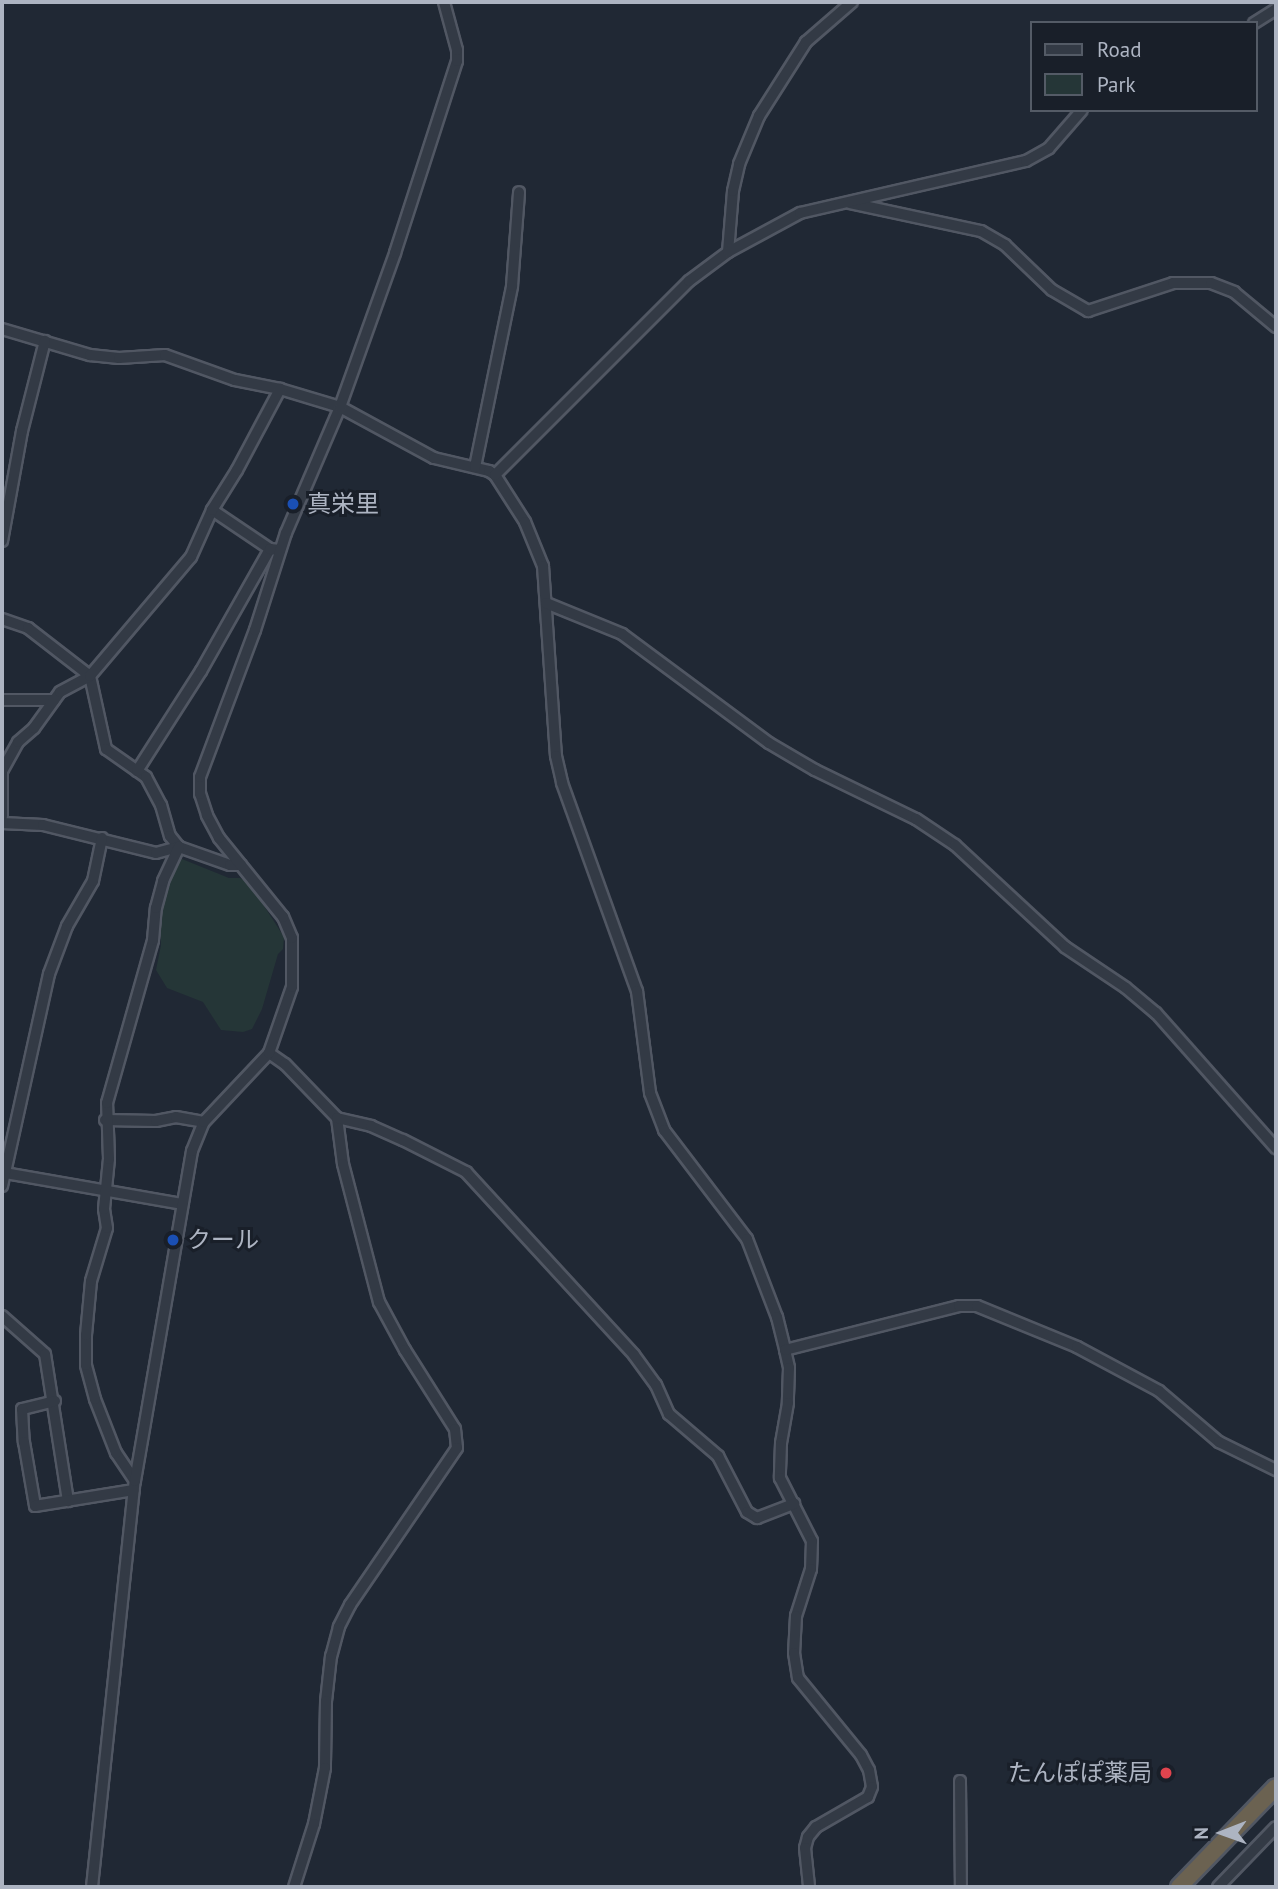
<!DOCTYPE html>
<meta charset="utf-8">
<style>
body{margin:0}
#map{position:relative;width:1278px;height:1889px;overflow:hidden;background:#202834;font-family:"PT Sans","Noto Sans JP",sans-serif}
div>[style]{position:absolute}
.green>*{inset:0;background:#253637}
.roads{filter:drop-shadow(2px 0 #515763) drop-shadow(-2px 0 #515763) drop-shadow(0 2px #515763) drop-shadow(0 -2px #515763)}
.minor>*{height:10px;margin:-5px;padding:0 5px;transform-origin:5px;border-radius:5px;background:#333a45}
.highway>*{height:16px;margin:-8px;padding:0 8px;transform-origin:8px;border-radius:8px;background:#6b6251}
.dots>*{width:19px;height:19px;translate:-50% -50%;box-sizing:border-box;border:4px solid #191f29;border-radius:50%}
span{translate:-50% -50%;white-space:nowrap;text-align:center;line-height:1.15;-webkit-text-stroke:6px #191f29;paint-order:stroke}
.poi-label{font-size:24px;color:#adb4c2}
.left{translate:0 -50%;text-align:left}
.right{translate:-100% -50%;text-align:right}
.frame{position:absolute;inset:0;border:4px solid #adb4c2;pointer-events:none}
.legend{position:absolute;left:1030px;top:21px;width:228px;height:91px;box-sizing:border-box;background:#191f29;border:2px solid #545b66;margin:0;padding:9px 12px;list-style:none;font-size:21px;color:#adb4c2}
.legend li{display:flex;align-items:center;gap:14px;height:35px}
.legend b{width:35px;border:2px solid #545b66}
.north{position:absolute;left:1187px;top:1798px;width:70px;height:70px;-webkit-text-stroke:5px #191f29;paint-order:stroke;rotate:269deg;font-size:19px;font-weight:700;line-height:28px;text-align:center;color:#adb4c2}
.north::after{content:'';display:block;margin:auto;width:24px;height:32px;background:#adb4c2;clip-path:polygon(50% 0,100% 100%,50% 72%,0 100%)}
</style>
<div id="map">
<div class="green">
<div style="clip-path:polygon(182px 859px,229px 878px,240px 878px,250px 884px,284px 937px,283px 949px,278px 954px,262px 1009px,252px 1029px,243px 1032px,221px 1030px,203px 1002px,167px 988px,156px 970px,161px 945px,160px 908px,176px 863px)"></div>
</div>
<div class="roads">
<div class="minor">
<div style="left:1254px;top:23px;width:26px;rotate:-32deg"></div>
<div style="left:850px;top:203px;width:134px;rotate:12.1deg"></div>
<div style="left:981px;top:231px;width:28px;rotate:30deg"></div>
<div style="left:1005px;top:245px;width:65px;rotate:43.8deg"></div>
<div style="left:1052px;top:290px;width:42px;rotate:30.3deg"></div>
<div style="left:1088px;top:311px;width:89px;rotate:-18.2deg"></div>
<div style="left:1173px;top:283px;width:38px"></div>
<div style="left:1211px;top:283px;width:25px;rotate:21deg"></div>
<div style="left:1234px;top:292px;width:55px;rotate:39.8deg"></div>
<div style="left:728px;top:252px;width:61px;rotate:-85.3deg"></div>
<div style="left:733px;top:191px;width:28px;rotate:-77deg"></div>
<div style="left:739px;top:164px;width:52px;rotate:-67.4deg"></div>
<div style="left:759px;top:116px;width:88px;rotate:-57.6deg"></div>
<div style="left:806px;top:42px;width:61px;rotate:-41deg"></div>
<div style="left:2px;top:329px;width:92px;rotate:16.5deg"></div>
<div style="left:90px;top:355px;width:29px;rotate:6deg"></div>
<div style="left:119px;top:358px;width:46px;rotate:-3.7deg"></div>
<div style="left:165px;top:355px;width:74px;rotate:19.7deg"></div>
<div style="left:235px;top:380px;width:46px;rotate:11.3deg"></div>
<div style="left:280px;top:389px;width:63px;rotate:16.7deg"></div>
<div style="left:340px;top:407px;width:107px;rotate:28.5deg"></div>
<div style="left:434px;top:458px;width:57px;rotate:13.3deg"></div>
<div style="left:489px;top:471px;width:7px;rotate:34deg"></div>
<div style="left:495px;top:475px;width:56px;rotate:57.4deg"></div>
<div style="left:525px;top:522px;width:48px;rotate:67.8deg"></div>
<div style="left:543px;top:566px;width:190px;rotate:86.1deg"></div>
<div style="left:556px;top:756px;width:28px;rotate:77deg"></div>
<div style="left:562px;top:783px;width:221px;rotate:70.2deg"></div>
<div style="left:637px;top:991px;width:103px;rotate:82.7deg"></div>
<div style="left:650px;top:1093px;width:40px;rotate:69deg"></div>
<div style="left:664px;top:1130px;width:137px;rotate:52.7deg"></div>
<div style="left:747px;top:1239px;width:84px;rotate:69deg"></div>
<div style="left:777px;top:1317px;width:34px;rotate:76deg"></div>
<div style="left:785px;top:1350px;width:18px;rotate:77deg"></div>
<div style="left:789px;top:1368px;width:35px;rotate:92deg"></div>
<div style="left:788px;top:1403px;width:41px;rotate:99.9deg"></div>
<div style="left:781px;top:1443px;width:35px;rotate:92deg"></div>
<div style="left:780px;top:1478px;width:71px;rotate:63.1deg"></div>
<div style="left:812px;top:1541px;width:28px;rotate:92deg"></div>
<div style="left:811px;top:1569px;width:49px;rotate:107.7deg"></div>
<div style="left:796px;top:1616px;width:37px;rotate:93deg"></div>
<div style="left:794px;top:1653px;width:25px;rotate:81deg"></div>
<div style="left:798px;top:1678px;width:99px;rotate:50.7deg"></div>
<div style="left:861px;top:1755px;width:17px;rotate:62deg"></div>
<div style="left:869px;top:1770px;width:17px;rotate:80deg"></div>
<div style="left:872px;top:1787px;width:11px;rotate:112deg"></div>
<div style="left:868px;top:1797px;width:60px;rotate:150deg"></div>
<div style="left:816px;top:1827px;width:13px;rotate:129deg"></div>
<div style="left:808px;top:1837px;width:11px;rotate:105deg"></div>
<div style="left:805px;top:1848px;width:39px;rotate:84deg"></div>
<div style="left:475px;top:467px;width:185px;rotate:-78.4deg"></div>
<div style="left:512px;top:286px;width:94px;rotate:-85.7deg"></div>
<div style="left:495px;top:475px;width:274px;rotate:-45deg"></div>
<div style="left:689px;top:281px;width:49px;rotate:-36.6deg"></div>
<div style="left:728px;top:252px;width:82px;rotate:-28.4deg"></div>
<div style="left:800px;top:213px;width:232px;rotate:-13deg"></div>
<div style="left:1026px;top:161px;width:26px;rotate:-29deg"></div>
<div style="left:1049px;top:148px;width:50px;rotate:-49deg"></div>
<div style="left:212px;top:510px;width:70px;rotate:33.9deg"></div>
<div style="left:2px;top:541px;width:112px;rotate:-79.7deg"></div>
<div style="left:22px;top:431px;width:93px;rotate:-75.7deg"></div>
<div style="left:546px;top:603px;width:82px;rotate:22.2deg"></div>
<div style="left:622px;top:634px;width:183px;rotate:36.6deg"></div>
<div style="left:769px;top:743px;width:53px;rotate:30.4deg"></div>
<div style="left:815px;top:770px;width:112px;rotate:25.9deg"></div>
<div style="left:916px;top:819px;width:47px;rotate:33.7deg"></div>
<div style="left:955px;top:845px;width:150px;rotate:42.8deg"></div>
<div style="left:1065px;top:947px;width:73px;rotate:33.9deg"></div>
<div style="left:1126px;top:988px;width:39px;rotate:40deg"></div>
<div style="left:1156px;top:1013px;width:181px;rotate:48.4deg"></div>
<div style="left:2px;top:619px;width:28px;rotate:19deg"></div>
<div style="left:28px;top:628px;width:78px;rotate:37.7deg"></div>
<div style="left:90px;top:676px;width:75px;rotate:77.6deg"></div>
<div style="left:106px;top:749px;width:49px;rotate:35deg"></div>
<div style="left:146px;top:777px;width:32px;rotate:62deg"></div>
<div style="left:161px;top:805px;width:32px;rotate:74deg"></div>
<div style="left:170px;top:836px;width:14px;rotate:51deg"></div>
<div style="left:2px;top:700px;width:52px"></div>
<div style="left:137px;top:771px;width:119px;rotate:-57.4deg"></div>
<div style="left:201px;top:671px;width:140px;rotate:-60.5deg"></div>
<div style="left:270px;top:549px;width:10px;rotate:6deg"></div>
<div style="left:2px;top:816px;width:45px;rotate:-90deg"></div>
<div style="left:2px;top:771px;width:33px;rotate:-61deg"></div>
<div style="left:18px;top:742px;width:21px;rotate:-41deg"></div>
<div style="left:34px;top:728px;width:44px;rotate:-54.2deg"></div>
<div style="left:60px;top:692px;width:34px;rotate:-28deg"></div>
<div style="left:90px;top:676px;width:156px;rotate:-49.7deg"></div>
<div style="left:191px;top:557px;width:51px;rotate:-65.9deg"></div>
<div style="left:212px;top:510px;width:47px;rotate:-58deg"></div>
<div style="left:237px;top:470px;width:92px;rotate:-62deg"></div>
<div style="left:2px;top:823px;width:41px;rotate:2.8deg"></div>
<div style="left:43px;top:825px;width:116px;rotate:13.9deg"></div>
<div style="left:156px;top:853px;width:24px;rotate:-15deg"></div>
<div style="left:179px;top:847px;width:54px;rotate:19.4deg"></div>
<div style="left:230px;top:865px;width:11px"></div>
<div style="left:269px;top:1053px;width:19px;rotate:35deg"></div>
<div style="left:285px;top:1064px;width:75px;rotate:46.1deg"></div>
<div style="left:337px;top:1118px;width:46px;rotate:82.6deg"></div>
<div style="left:343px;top:1164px;width:143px;rotate:75.4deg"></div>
<div style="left:379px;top:1302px;width:55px;rotate:61.6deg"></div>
<div style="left:405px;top:1350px;width:93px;rotate:57.7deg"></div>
<div style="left:455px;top:1429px;width:19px;rotate:84deg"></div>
<div style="left:457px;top:1448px;width:190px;rotate:124.3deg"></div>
<div style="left:350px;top:1605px;width:25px;rotate:117deg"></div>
<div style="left:339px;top:1627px;width:30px;rotate:105deg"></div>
<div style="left:331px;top:1656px;width:45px;rotate:96.3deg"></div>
<div style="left:326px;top:1701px;width:67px;rotate:90.9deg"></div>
<div style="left:325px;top:1768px;width:57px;rotate:101.1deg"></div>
<div style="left:314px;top:1824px;width:66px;rotate:107.6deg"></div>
<div style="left:337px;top:1118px;width:35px;rotate:13deg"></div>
<div style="left:371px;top:1126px;width:35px;rotate:24deg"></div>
<div style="left:403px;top:1140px;width:71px;rotate:26.9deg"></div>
<div style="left:466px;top:1172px;width:248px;rotate:47.4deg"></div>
<div style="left:634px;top:1355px;width:37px;rotate:54deg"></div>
<div style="left:656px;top:1385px;width:32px;rotate:66deg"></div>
<div style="left:669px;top:1414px;width:65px;rotate:40.6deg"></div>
<div style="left:718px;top:1456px;width:63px;rotate:62.6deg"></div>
<div style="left:747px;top:1512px;width:12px;rotate:31deg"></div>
<div style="left:757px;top:1518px;width:40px;rotate:-21deg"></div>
<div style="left:105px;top:1120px;width:51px;rotate:1.1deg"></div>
<div style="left:156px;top:1121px;width:20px;rotate:-11deg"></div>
<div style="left:176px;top:1117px;width:28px;rotate:10deg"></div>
<div style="left:5px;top:1173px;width:180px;rotate:9.9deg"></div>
<div style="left:2px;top:1186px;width:217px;rotate:-77.5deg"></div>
<div style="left:49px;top:974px;width:51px;rotate:-69.4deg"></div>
<div style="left:67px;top:926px;width:52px;rotate:-60deg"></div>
<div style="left:93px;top:881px;width:44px;rotate:-78.2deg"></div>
<div style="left:2px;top:1316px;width:57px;rotate:41.5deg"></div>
<div style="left:45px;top:1354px;width:149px;rotate:81.1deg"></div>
<div style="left:785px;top:1350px;width:179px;rotate:-14.2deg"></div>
<div style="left:959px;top:1306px;width:18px"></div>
<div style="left:977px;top:1306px;width:108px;rotate:22.3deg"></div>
<div style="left:1077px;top:1347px;width:93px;rotate:28.2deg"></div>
<div style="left:1159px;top:1391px;width:79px;rotate:40.4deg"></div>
<div style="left:1219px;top:1442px;width:64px;rotate:26.2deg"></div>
<div style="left:55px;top:1401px;width:34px;rotate:166deg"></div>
<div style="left:22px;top:1409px;width:33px;rotate:87deg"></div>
<div style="left:24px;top:1442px;width:65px;rotate:80.2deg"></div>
<div style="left:35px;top:1506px;width:100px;rotate:-9.2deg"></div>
<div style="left:135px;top:1481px;width:34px;rotate:-124deg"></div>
<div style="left:116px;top:1453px;width:58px;rotate:-111.3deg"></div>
<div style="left:95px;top:1399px;width:35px;rotate:-105deg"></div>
<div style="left:86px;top:1365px;width:30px;rotate:-90deg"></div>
<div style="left:86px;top:1335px;width:54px;rotate:-84.7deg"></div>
<div style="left:91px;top:1281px;width:55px;rotate:-73.2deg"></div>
<div style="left:107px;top:1228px;width:19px;rotate:-99deg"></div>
<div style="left:104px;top:1209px;width:50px;rotate:-84.3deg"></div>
<div style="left:109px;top:1159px;width:56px;rotate:-92deg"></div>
<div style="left:107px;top:1103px;width:169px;rotate:-74.2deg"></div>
<div style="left:153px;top:940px;width:32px;rotate:-85deg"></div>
<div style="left:156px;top:908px;width:28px;rotate:-75deg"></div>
<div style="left:163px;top:881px;width:38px;rotate:-65deg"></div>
<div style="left:960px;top:1781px;width:106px;rotate:89.5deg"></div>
<div style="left:92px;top:1887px;width:408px;rotate:-84deg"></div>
<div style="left:135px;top:1481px;width:335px;rotate:-80.2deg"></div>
<div style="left:192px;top:1151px;width:31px;rotate:-68deg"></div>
<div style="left:204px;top:1122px;width:95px;rotate:-46.7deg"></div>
<div style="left:269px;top:1053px;width:70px;rotate:-70.8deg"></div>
<div style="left:292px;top:987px;width:49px;rotate:-90deg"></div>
<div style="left:292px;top:938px;width:23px;rotate:-113deg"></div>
<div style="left:283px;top:917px;width:102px;rotate:-129deg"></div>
<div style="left:219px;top:838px;width:26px;rotate:-118deg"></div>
<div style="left:207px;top:815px;width:22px;rotate:-108deg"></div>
<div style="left:200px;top:794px;width:17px;rotate:-90deg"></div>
<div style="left:200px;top:777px;width:157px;rotate:-69.5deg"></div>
<div style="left:255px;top:630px;width:102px;rotate:-72.3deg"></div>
<div style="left:286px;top:533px;width:137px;rotate:-66.8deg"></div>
<div style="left:340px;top:407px;width:164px;rotate:-70.3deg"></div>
<div style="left:395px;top:253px;width:202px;rotate:-72.1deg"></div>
<div style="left:457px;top:61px;width:11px;rotate:-90deg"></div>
<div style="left:457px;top:50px;width:50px;rotate:-105.2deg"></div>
<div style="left:1218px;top:1887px;width:83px;rotate:-46deg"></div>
</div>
<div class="highway">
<div style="left:1179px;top:1887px;width:139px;rotate:-45.9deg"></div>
</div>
</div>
<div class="dots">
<div style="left:293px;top:504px;background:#1a4fb4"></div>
<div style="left:173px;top:1240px;background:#1a4fb4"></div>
<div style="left:1166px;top:1773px;background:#e0444e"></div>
</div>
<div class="poi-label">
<span class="left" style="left:307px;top:504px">真栄里</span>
<span class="left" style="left:187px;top:1240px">クール</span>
<span class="right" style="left:1152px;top:1773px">たんぽぽ薬局</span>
</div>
<div class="frame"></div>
<ul class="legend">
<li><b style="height:9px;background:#333a45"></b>Road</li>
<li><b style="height:19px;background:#253637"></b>Park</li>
</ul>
<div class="north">N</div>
</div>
